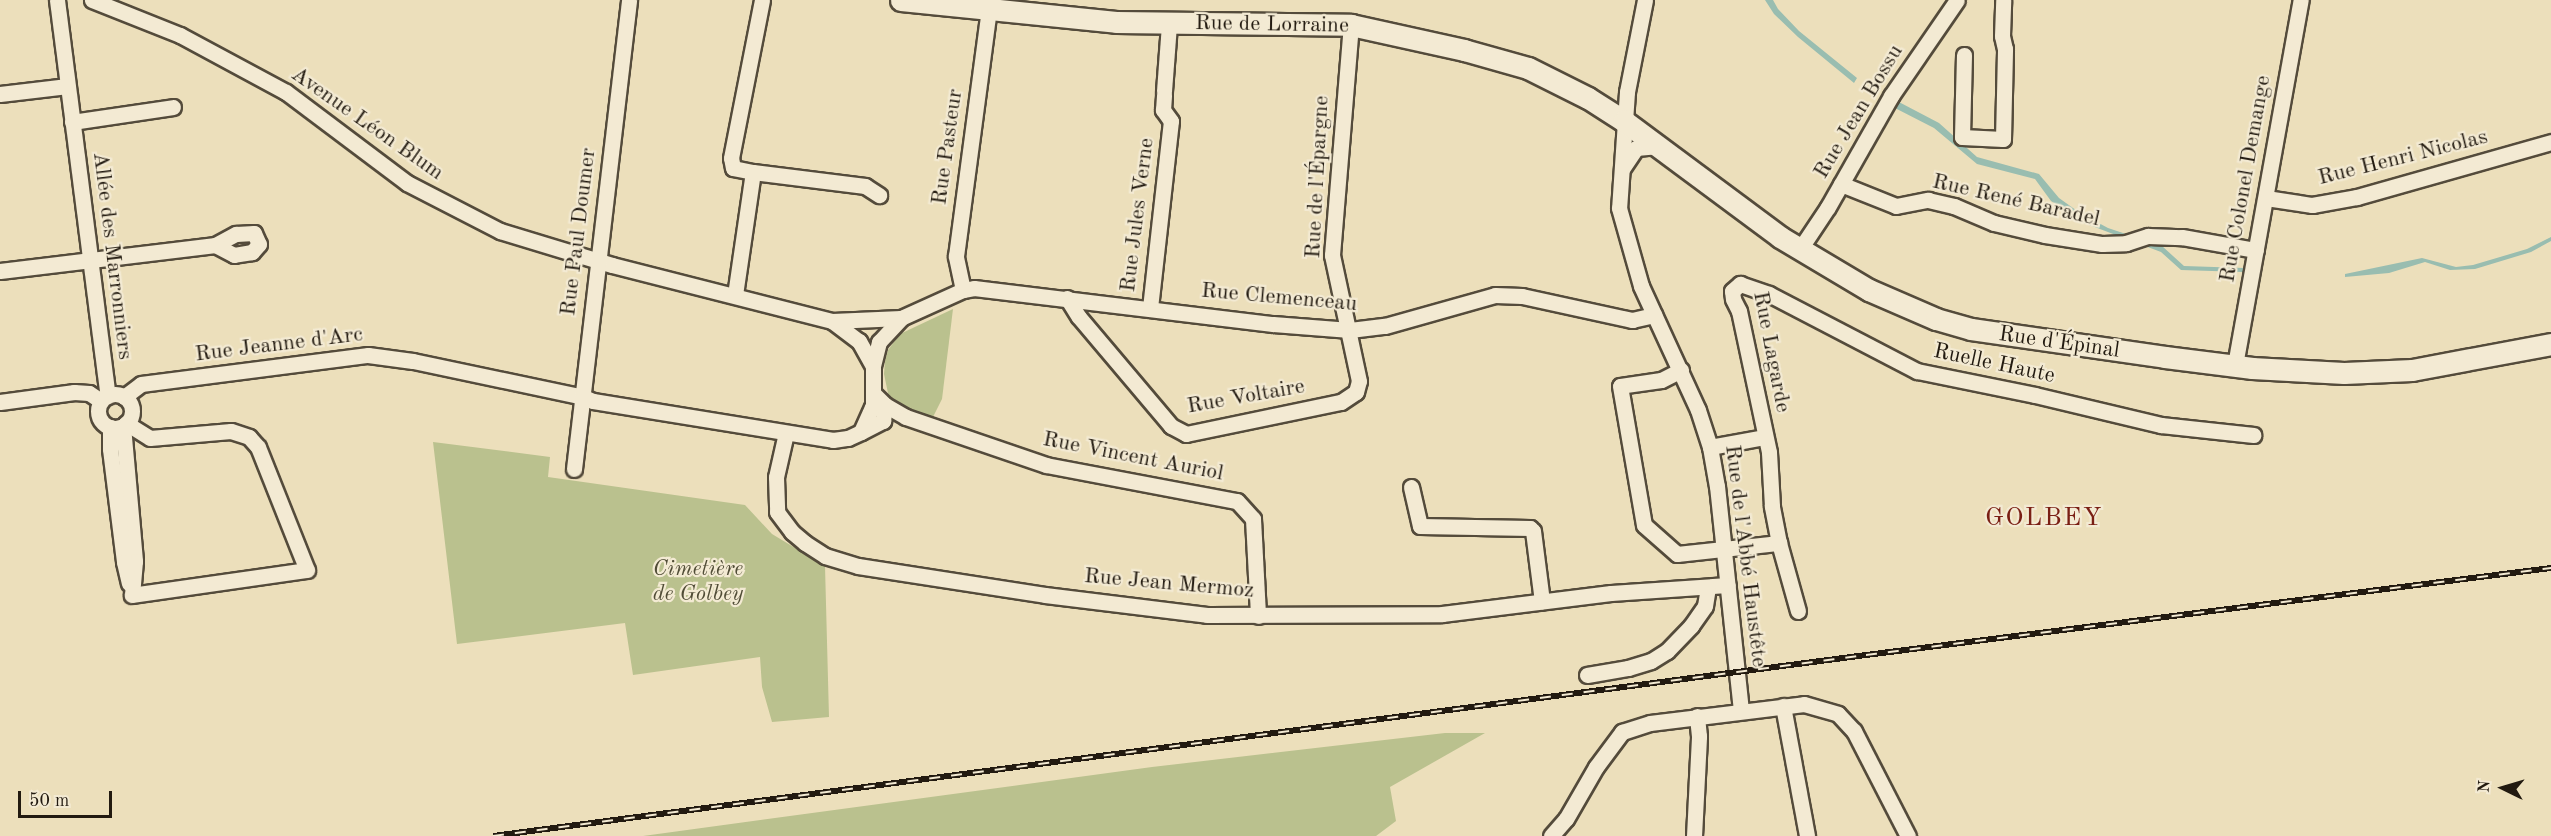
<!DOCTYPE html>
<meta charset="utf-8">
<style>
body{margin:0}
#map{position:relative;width:2551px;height:836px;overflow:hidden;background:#ecdfbb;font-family:"Old Standard TT",serif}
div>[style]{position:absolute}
.green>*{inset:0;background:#bac18e}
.water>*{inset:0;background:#99bdb0}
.roads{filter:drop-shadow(2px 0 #544b3b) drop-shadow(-2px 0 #544b3b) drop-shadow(0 2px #544b3b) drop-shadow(0 -2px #544b3b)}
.street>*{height:15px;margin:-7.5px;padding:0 7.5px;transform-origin:7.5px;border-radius:7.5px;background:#f3ead3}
.street>.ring{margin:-7.5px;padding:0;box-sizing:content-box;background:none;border:15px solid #f3ead3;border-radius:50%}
.secondary>*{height:21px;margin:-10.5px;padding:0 10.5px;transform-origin:10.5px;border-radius:10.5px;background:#f3ead3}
.rail>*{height:6px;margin-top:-3px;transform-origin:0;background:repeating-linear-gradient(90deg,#f3ead3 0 11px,#221a10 0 22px);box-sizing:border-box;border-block:2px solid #221a10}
span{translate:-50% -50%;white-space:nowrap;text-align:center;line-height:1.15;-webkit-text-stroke:4.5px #f3ead3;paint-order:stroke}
.street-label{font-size:22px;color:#221a10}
.park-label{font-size:22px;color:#504c36;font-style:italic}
.quarter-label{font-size:26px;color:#7a1f14;letter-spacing:1.5px}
.north{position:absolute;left:2473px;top:758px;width:60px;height:60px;-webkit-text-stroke:4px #f3ead3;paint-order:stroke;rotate:275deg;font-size:16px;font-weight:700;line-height:24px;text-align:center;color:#221a10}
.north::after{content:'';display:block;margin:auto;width:21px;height:27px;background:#221a10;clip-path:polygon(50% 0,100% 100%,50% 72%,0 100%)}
.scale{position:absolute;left:18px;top:791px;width:94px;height:27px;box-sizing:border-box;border:3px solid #221a10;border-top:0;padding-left:8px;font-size:18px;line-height:21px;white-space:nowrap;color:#221a10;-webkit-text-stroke:4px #f3ead3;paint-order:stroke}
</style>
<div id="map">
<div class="green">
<div style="clip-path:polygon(953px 309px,942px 399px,933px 417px,906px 409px,889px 398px,884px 374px,885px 361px,888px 350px,900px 334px)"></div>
<div style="clip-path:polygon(433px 442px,550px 457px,548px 477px,745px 505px,772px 534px,825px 566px,829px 717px,772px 722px,762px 687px,760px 657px,633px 675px,625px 623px,457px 644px)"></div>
<div style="clip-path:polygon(1445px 733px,1485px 733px,1390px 787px,1396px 821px,1376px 836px,643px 836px,1152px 767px)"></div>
</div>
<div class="water">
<div style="clip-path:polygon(1765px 0,1773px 0,1778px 9px,1799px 31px,1857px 78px,1854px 83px,1798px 37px,1774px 14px)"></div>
<div style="clip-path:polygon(1897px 101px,1939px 123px,1977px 157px,2039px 174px,2059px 198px,2080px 213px,2108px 228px,2162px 246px,2184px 266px,2244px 268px,2243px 272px,2181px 270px,2161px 252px,2084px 223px,2051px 201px,2035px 179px,1977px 164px,1934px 128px,1893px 107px)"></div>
<div style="clip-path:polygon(2551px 237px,2551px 241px,2531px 252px,2475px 269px,2450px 270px,2425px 262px,2389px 273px,2345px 277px,2345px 274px,2422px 258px,2456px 267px,2473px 265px,2527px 249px)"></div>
</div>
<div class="roads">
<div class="street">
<div style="left:57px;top:0;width:399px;rotate:82.7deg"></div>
<div style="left:92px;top:0;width:95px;rotate:21.7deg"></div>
<div style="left:180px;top:35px;width:120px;rotate:28.3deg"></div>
<div style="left:286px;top:92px;width:151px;rotate:36.9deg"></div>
<div style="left:407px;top:183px;width:105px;rotate:27.3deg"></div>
<div style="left:500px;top:231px;width:117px;rotate:16.9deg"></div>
<div style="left:612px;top:265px;width:227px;rotate:14.3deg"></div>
<div style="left:832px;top:321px;width:69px;rotate:-2.5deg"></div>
<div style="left:901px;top:318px;width:68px;rotate:-24.3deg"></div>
<div style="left:963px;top:290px;width:11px;rotate:-10deg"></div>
<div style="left:974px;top:288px;width:301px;rotate:6.9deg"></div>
<div style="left:1273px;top:324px;width:77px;rotate:4.5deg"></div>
<div style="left:1350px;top:330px;width:35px;rotate:-7deg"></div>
<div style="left:1385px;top:326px;width:114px;rotate:-15.7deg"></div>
<div style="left:1495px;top:295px;width:27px;rotate:2deg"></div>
<div style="left:1522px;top:296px;width:113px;rotate:12.3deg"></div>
<div style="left:1632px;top:320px;width:23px;rotate:-13deg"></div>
<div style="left:1645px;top:0;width:94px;rotate:101.1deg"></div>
<div style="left:1627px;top:92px;width:116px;rotate:93.9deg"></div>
<div style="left:1619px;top:208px;width:81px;rotate:74.2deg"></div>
<div style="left:1641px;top:286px;width:136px;rotate:65.3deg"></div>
<div style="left:1698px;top:410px;width:39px;rotate:72deg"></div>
<div style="left:1710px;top:447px;width:40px;rotate:80deg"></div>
<div style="left:1717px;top:486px;width:225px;rotate:83.9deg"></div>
<div style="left:1964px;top:55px;width:82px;rotate:91.4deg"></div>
<div style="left:1962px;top:137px;width:41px;rotate:2.8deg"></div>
<div style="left:2003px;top:139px;width:90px;rotate:-88.7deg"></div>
<div style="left:2005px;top:49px;width:13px;rotate:-103deg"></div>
<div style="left:2002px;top:36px;width:36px;rotate:-88deg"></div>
<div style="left:1164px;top:91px;width:67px;rotate:-85.7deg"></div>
<div style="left:0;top:94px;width:68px;rotate:-6.7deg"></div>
<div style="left:72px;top:122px;width:102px;rotate:-8.4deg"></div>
<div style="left:1622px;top:169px;width:25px;rotate:-56deg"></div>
<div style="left:1636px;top:148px;width:23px;rotate:-5deg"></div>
<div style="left:753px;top:172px;width:113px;rotate:7.1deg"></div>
<div style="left:865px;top:186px;width:17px;rotate:33deg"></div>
<div style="left:1841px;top:184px;width:59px;rotate:21.8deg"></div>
<div style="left:1896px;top:206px;width:33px;rotate:-11deg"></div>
<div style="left:1928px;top:200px;width:27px;rotate:13deg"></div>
<div style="left:1954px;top:206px;width:43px;rotate:23deg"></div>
<div style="left:1994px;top:223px;width:52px;rotate:13.2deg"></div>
<div style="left:2045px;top:235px;width:58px;rotate:9deg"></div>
<div style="left:2102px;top:244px;width:24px;rotate:-2deg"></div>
<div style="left:2126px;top:243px;width:23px;rotate:-18deg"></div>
<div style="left:2148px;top:236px;width:34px;rotate:2deg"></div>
<div style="left:2182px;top:237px;width:75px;rotate:10deg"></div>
<div style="left:2266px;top:198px;width:47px;rotate:8.7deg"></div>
<div style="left:2312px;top:205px;width:46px;rotate:-10.1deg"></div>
<div style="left:2357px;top:197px;width:202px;rotate:-15.8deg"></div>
<div style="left:1800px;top:249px;width:50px;rotate:-56.3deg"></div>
<div style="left:1828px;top:207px;width:128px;rotate:-60.4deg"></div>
<div style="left:1891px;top:96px;width:116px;rotate:-55.5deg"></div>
<div style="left:0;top:271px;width:217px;rotate:-6.9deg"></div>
<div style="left:215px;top:245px;width:24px;rotate:-28deg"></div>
<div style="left:236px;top:234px;width:18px;rotate:-3deg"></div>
<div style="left:254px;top:233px;width:12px;rotate:66deg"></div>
<div style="left:259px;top:244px;width:11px;rotate:131deg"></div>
<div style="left:252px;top:252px;width:18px;rotate:171deg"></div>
<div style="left:234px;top:255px;width:21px;rotate:-152deg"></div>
<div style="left:963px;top:290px;width:35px;rotate:-102deg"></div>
<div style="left:956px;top:256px;width:248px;rotate:-82.4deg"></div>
<div style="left:735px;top:295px;width:124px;rotate:-81.7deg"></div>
<div style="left:753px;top:172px;width:20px;rotate:-169deg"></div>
<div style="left:733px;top:168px;width:10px;rotate:-101deg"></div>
<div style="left:731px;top:158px;width:161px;rotate:-78.9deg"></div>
<div style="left:1067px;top:298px;width:22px;rotate:58deg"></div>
<div style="left:1079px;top:317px;width:143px;rotate:49.8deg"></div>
<div style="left:1171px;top:426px;width:17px;rotate:28deg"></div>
<div style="left:1186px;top:434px;width:158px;rotate:-11.7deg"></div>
<div style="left:1341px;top:402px;width:18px;rotate:-34deg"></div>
<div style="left:1356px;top:392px;width:11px;rotate:-75deg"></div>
<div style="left:1359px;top:381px;width:129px;rotate:-102.1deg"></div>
<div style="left:1332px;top:255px;width:231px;rotate:-85.3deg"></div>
<div style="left:1150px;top:308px;width:188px;rotate:-83.6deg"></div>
<div style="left:1171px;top:121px;width:14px;rotate:-126deg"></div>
<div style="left:1163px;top:110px;width:15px;rotate:-86deg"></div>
<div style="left:832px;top:321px;width:34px;rotate:37deg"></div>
<div style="left:859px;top:341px;width:29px;rotate:61deg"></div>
<div style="left:2235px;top:365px;width:371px;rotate:-79.8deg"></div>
<div style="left:1681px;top:370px;width:22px;rotate:153deg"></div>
<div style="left:1661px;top:380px;width:41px;rotate:171.7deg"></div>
<div style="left:1620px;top:386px;width:141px;rotate:80.2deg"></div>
<div style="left:1644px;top:525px;width:44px;rotate:41.3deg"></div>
<div style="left:1677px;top:554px;width:103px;rotate:-6.2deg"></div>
<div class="ring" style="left:98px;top:394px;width:19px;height:19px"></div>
<div style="left:875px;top:395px;width:14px;rotate:45deg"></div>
<div style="left:885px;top:405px;width:24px;rotate:30deg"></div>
<div style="left:906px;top:417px;width:148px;rotate:18.9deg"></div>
<div style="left:1046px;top:465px;width:194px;rotate:10.7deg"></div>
<div style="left:1237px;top:501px;width:24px;rotate:48deg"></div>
<div style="left:1253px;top:519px;width:97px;rotate:87deg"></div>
<div style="left:124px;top:397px;width:21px;rotate:-37deg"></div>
<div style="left:141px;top:384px;width:229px;rotate:-7.3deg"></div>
<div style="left:368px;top:355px;width:45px;rotate:7.6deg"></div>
<div style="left:413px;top:361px;width:175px;rotate:11.9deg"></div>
<div style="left:584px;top:397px;width:10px;rotate:24deg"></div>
<div style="left:593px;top:401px;width:243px;rotate:9.2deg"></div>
<div style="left:833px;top:440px;width:15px;rotate:-8deg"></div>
<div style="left:848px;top:438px;width:14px;rotate:-25deg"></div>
<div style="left:861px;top:432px;width:25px;rotate:-27deg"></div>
<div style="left:883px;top:421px;width:16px;rotate:-83deg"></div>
<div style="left:885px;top:405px;width:13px;rotate:171deg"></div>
<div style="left:872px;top:407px;width:27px;rotate:114deg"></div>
<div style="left:0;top:402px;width:75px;rotate:-7.7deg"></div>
<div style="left:74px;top:392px;width:15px;rotate:4deg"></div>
<div style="left:89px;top:393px;width:14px;rotate:34deg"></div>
<div style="left:873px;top:403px;width:37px;rotate:-90deg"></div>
<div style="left:873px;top:366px;width:25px;rotate:-76deg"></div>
<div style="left:879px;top:342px;width:33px;rotate:-47deg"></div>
<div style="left:126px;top:423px;width:28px;rotate:32deg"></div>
<div style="left:150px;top:438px;width:81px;rotate:-4.9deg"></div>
<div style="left:231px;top:431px;width:19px;rotate:18deg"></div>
<div style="left:249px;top:437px;width:13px;rotate:48deg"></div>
<div style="left:258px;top:447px;width:132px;rotate:68.3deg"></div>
<div style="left:307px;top:570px;width:177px;rotate:171.9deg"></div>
<div style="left:123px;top:426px;width:136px;rotate:84.9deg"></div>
<div style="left:135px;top:561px;width:34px;rotate:95deg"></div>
<div style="left:110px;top:427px;width:22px;rotate:90deg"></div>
<div style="left:110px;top:449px;width:114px;rotate:82.9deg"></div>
<div style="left:124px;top:562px;width:22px;rotate:77deg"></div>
<div style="left:786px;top:433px;width:45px;rotate:102.8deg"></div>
<div style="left:776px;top:477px;width:35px;rotate:88deg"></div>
<div style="left:777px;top:512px;width:25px;rotate:53deg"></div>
<div style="left:792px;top:532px;width:17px;rotate:40deg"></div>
<div style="left:805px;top:543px;width:24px;rotate:33deg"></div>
<div style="left:825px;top:556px;width:34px;rotate:17deg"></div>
<div style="left:858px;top:566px;width:189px;rotate:8.8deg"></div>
<div style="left:1045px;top:595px;width:163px;rotate:7deg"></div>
<div style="left:1207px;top:615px;width:235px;rotate:-0.2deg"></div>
<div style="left:1442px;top:614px;width:170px;rotate:-7.1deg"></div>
<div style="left:1611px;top:593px;width:117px;rotate:-3.9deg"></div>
<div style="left:1710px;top:447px;width:56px;rotate:-10.3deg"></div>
<div style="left:574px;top:469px;width:472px;rotate:-83.3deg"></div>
<div style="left:1411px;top:487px;width:40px;rotate:77deg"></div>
<div style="left:1420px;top:526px;width:110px;rotate:1deg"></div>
<div style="left:1530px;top:528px;width:4px;rotate:45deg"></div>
<div style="left:1533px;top:531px;width:71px;rotate:82.7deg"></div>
<div style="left:1798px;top:611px;width:71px;rotate:-105.6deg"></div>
<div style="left:1779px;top:543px;width:38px;rotate:-101deg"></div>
<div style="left:1772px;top:506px;width:54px;rotate:-93.2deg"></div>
<div style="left:1769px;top:452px;width:144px;rotate:-102deg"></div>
<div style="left:1739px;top:311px;width:13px;rotate:-117deg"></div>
<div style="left:1733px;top:299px;width:8px;rotate:-97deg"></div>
<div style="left:1732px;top:291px;width:11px;rotate:-41deg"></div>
<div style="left:1740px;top:284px;width:31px;rotate:19deg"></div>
<div style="left:1769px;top:294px;width:167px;rotate:27.5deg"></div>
<div style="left:1917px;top:371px;width:120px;rotate:11.5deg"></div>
<div style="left:2035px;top:395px;width:130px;rotate:13.4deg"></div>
<div style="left:2161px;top:425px;width:93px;rotate:6.2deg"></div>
<div style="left:1587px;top:675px;width:42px;rotate:-9.7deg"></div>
<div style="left:1628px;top:668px;width:24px;rotate:-17deg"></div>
<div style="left:1651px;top:661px;width:19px;rotate:-32deg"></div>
<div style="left:1667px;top:651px;width:35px;rotate:-46deg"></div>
<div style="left:1691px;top:626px;width:24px;rotate:-55deg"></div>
<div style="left:1705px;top:606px;width:19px;rotate:-81deg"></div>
<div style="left:1783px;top:706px;width:132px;rotate:79.5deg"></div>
<div style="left:1551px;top:836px;width:23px;rotate:-49deg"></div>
<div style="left:1566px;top:819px;width:60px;rotate:-60deg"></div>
<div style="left:1596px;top:767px;width:44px;rotate:-53.4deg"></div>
<div style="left:1622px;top:732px;width:29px;rotate:-18deg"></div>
<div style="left:1650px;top:723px;width:155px;rotate:-7deg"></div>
<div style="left:1804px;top:704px;width:35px;rotate:16deg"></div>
<div style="left:1838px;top:714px;width:23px;rotate:47deg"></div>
<div style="left:1854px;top:731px;width:118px;rotate:62.8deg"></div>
<div style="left:1694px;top:836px;width:100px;rotate:-87.1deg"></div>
<div style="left:1699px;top:736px;width:20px;rotate:-96deg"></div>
</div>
<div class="secondary">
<div style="left:901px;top:0;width:216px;rotate:5.8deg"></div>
<div style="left:1116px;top:22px;width:235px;rotate:0.7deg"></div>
<div style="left:1351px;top:25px;width:116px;rotate:12.5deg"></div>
<div style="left:1464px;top:50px;width:66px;rotate:15.7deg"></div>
<div style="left:1528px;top:68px;width:67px;rotate:26.6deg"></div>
<div style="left:1588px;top:98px;width:43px;rotate:32.6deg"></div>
<div style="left:1624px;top:121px;width:194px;rotate:36.6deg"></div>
<div style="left:1780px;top:237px;width:104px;rotate:30.8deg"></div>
<div style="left:1869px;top:290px;width:73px;rotate:23.4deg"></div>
<div style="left:1936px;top:319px;width:36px;rotate:16deg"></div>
<div style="left:1971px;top:329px;width:196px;rotate:8.2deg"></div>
<div style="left:2165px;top:357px;width:88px;rotate:7.2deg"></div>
<div style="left:2252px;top:368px;width:92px;rotate:3.1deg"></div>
<div style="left:2344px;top:373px;width:68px;rotate:-2.5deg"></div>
<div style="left:2412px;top:370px;width:141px;rotate:-10.6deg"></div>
</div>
</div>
<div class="rail">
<div style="left:493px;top:836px;width:1385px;rotate:-7.51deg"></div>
<div style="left:1866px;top:655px;width:691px;rotate:-7.24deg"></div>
</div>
<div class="street-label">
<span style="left:1272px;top:25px;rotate:1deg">Rue de Lorraine</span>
<span style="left:1859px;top:112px;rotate:-59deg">Rue Jean Bossu</span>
<span style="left:367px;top:124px;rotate:35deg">Avenue Léon Blum</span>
<span style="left:948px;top:147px;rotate:-82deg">Rue Pasteur</span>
<span style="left:2403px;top:158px;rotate:-14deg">Rue Henri Nicolas</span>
<span style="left:1318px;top:177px;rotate:-87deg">Rue de l'Épargne</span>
<span style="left:2246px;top:179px;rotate:-80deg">Rue Colonel Demange</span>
<span style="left:2016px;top:201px;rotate:13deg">Rue René Baradel</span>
<span style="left:1138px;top:215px;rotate:-83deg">Rue Jules Verne</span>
<span style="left:579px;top:232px;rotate:-83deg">Rue Paul Doumer</span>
<span style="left:112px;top:256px;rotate:83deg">Allée des Marronniers</span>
<span style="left:1279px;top:298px;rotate:5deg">Rue Clemenceau</span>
<span style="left:2059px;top:343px;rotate:8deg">Rue d'Épinal</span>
<span style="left:279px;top:345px;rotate:-7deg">Rue Jeanne d'Arc</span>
<span style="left:1771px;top:352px;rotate:79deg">Rue Lagarde</span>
<span style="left:1994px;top:364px;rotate:12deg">Ruelle Haute</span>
<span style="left:1246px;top:397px;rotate:-10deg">Rue Voltaire</span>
<span style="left:1133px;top:457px;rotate:11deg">Rue Vincent Auriol</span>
<span style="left:1745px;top:556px;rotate:83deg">Rue de l'Abbé Haustête</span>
<span style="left:1169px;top:584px;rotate:5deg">Rue Jean Mermoz</span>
</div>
<div class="park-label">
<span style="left:698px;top:582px">Cimetière<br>de Golbey</span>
</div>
<div class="quarter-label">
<span style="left:2044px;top:519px">GOLBEY</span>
</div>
<div class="north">N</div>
<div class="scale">50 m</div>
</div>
